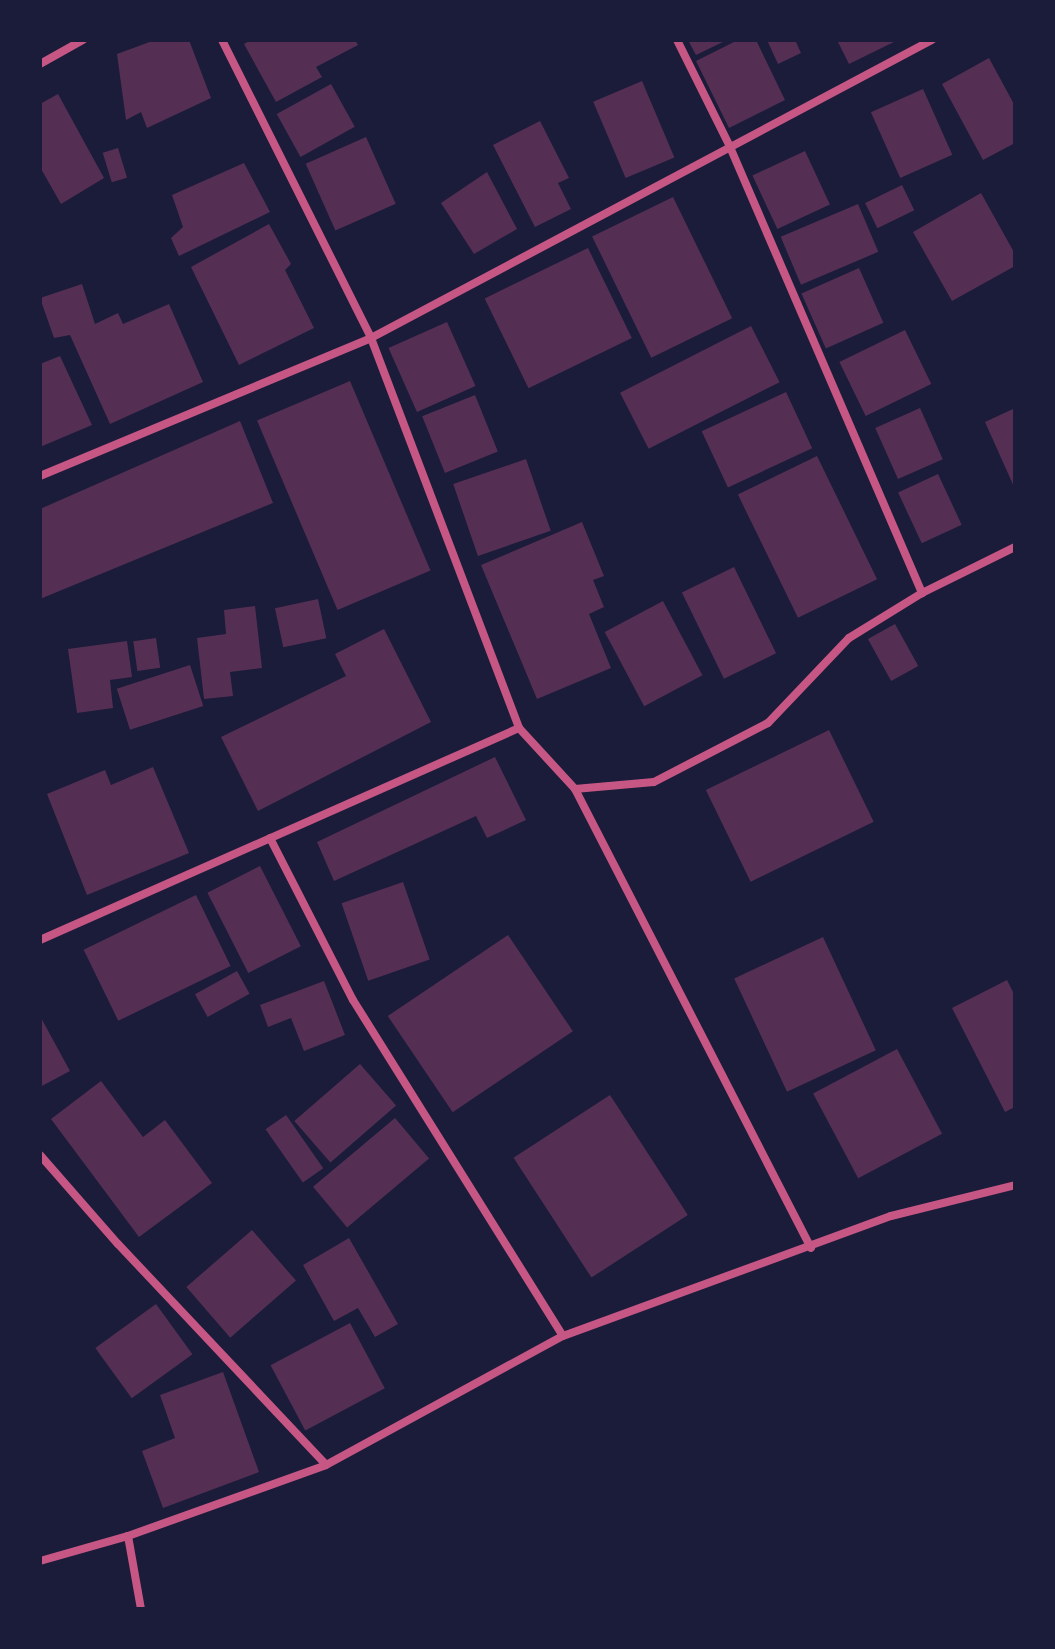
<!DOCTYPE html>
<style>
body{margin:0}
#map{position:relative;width:1055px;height:1649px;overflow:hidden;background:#1b1b3a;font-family:"PT Sans Narrow",sans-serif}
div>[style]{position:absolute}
.building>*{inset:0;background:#542f53;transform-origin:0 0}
.minor>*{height:8px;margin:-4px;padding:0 4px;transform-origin:4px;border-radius:4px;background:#c65784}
span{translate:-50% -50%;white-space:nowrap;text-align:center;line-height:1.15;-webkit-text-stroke:8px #1b1b3a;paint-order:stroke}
.frame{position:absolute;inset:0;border:42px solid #1b1b3a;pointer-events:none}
</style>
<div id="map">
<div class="building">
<div style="clip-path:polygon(155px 40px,189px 40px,211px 98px,147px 128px,141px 112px,126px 120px,117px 54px)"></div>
<div style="clip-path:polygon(251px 40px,355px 40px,358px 45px,316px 67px,322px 77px,276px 102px,244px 44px)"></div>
<div style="clip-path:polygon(688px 40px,727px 40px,696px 55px)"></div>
<div style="clip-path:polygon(738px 40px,756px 40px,785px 100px,729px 128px,696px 61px)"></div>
<div style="clip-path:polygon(767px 40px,795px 40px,801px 53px,778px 64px)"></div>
<div style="clip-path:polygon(837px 40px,898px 40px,849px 64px)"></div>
<div style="clip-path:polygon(989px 58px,1015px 106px,1015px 143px,983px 160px,942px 84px)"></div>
<div style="left:642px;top:81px;width:83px;height:53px;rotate:67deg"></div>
<div style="left:331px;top:84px;width:49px;height:62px;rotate:61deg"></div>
<div style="left:923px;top:89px;width:72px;height:57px;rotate:66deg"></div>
<div style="clip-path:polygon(58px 94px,104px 178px,61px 204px,40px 167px,40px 104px)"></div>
<div style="clip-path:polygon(540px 121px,569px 178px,558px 183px,571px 209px,535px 227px,493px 145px)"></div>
<div style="left:366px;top:137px;width:73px;height:66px;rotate:66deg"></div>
<div style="left:118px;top:148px;width:31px;height:16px;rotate:73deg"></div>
<div style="left:805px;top:151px;width:59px;height:58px;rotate:65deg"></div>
<div style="clip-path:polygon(244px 163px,270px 212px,179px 256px,171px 238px,183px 227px,172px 195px)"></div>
<div style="clip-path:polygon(487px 172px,517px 229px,474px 254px,441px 203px)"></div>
<div style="left:902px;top:185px;width:28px;height:41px;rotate:64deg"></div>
<div style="clip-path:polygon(981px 193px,1015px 254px,1015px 266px,952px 301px,913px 232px)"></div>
<div style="left:673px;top:197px;width:135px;height:90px;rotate:64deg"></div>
<div style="left:858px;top:204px;width:52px;height:84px;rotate:67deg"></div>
<div style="clip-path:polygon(269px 224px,291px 264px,285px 270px,314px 328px,239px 365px,191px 267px)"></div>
<div style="left:588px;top:248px;width:100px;height:115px;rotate:64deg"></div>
<div style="left:859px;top:268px;width:60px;height:63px;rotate:66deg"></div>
<div style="clip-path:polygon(82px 284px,95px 324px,118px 313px,123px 324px,169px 304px,203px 382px,110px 424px,70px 335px,54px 338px,40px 298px)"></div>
<div style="left:447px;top:322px;width:70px;height:64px;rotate:66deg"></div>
<div style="left:751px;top:326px;width:63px;height:147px;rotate:63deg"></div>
<div style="left:905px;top:330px;width:60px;height:73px;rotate:64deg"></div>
<div style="clip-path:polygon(60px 356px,92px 425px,40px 447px,40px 364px)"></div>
<div style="left:350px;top:381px;width:206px;height:101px;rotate:67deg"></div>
<div style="left:786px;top:392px;width:62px;height:93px;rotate:65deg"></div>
<div style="left:475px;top:395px;width:61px;height:57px;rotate:68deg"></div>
<div style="left:920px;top:408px;width:56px;height:49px;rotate:66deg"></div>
<div style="clip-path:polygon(1015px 408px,1015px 489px,985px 422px)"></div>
<div style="clip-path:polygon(240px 421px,273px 503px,40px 599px,40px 509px)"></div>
<div style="left:817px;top:456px;width:137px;height:88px;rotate:64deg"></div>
<div style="left:526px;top:459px;width:76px;height:77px;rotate:71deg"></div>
<div style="left:938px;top:474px;width:56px;height:44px;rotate:65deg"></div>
<div style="clip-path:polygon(582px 522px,604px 576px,593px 580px,604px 607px,589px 614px,611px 668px,537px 699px,481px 565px)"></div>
<div style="left:734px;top:567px;width:96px;height:58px;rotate:64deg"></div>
<div style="left:318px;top:599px;width:40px;height:44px;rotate:78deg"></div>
<div style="left:663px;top:601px;width:84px;height:66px;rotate:62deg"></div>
<div style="clip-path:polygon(255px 606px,262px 668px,230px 672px,233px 696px,204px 699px,197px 638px,226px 634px,224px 610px)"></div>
<div style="left:895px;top:624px;width:48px;height:31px;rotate:61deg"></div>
<div style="clip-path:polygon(384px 629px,431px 722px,258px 811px,221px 737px,346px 676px,335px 654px)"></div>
<div style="left:156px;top:638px;width:30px;height:23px;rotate:82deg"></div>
<div style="clip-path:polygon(127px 641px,132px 677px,110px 680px,113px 708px,77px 713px,68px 649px)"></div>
<div style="left:190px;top:665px;width:43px;height:77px;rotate:72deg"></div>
<div style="left:829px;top:730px;width:102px;height:137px;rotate:64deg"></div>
<div style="clip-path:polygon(495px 757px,526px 820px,487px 838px,476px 816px,334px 881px,317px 842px)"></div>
<div style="clip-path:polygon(153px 767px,189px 853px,87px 895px,47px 794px,105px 770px,111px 785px)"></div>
<div style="left:260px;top:866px;width:90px;height:59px;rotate:63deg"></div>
<div style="left:403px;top:882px;width:82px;height:65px;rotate:71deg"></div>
<div style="left:196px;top:895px;width:79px;height:125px;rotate:64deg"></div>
<div style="left:508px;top:935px;width:116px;height:145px;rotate:56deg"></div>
<div style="left:823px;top:937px;width:125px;height:98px;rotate:65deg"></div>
<div style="left:237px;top:971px;width:26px;height:48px;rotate:61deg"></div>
<div style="clip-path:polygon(1007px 980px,1015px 996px,1015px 1107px,1005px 1112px,952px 1008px)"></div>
<div style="clip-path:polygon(324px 981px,345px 1035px,304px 1051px,291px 1018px,268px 1027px,260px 1005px)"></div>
<div style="clip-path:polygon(40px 1016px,70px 1071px,40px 1087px)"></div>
<div style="left:897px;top:1049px;width:96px;height:95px;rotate:62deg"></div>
<div style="left:360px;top:1064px;width:55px;height:87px;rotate:49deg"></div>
<div style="clip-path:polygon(101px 1081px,143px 1137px,165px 1120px,212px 1183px,139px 1237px,51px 1119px)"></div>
<div style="left:610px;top:1095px;width:143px;height:115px;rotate:57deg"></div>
<div style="left:286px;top:1115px;width:65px;height:25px;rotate:55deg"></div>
<div style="left:395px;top:1118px;width:53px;height:107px;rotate:50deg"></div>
<div style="left:252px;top:1230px;width:67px;height:87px;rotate:49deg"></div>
<div style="clip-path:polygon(349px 1238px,398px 1324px,375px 1337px,358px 1308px,334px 1321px,303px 1265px)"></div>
<div style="left:156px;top:1304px;width:62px;height:75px;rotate:54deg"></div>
<div style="left:350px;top:1323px;width:74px;height:90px;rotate:62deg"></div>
<div style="clip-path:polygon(223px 1372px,259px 1472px,163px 1508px,142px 1451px,175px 1438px,160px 1395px)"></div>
</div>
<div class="minor">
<div style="left:222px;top:40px;width:333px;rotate:63.4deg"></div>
<div style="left:371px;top:338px;width:417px;rotate:69.2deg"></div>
<div style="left:519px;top:728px;width:83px;rotate:47.4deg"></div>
<div style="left:575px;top:789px;width:516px;rotate:62.79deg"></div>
<div style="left:677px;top:40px;width:119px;rotate:63.6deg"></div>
<div style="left:730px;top:147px;width:486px;rotate:66.7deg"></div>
<div style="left:40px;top:64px;width:49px;rotate:-29.2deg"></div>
<div style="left:40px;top:476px;width:359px;rotate:-22.6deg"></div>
<div style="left:371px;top:338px;width:635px;rotate:-27.98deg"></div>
<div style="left:575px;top:789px;width:79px;rotate:-5.1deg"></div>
<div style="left:654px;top:782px;width:128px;rotate:-27.4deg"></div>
<div style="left:768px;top:723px;width:117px;rotate:-46.4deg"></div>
<div style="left:849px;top:638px;width:86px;rotate:-31.7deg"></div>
<div style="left:922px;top:593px;width:104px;rotate:-26.3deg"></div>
<div style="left:270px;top:838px;width:182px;rotate:62.9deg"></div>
<div style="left:353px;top:1000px;width:396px;rotate:58deg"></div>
<div style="left:40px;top:940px;width:524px;rotate:-23.87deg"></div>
<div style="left:40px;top:1155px;width:118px;rotate:48.8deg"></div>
<div style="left:118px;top:1244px;width:303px;rotate:46.7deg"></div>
<div style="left:128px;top:1536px;width:74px;rotate:79.9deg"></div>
<div style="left:40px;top:1561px;width:91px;rotate:-15.9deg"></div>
<div style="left:128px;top:1536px;width:210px;rotate:-19.7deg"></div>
<div style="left:326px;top:1465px;width:270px;rotate:-28.6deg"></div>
<div style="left:563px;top:1336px;width:349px;rotate:-20.1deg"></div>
<div style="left:891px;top:1216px;width:128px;rotate:-14deg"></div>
</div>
<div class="frame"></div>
</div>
